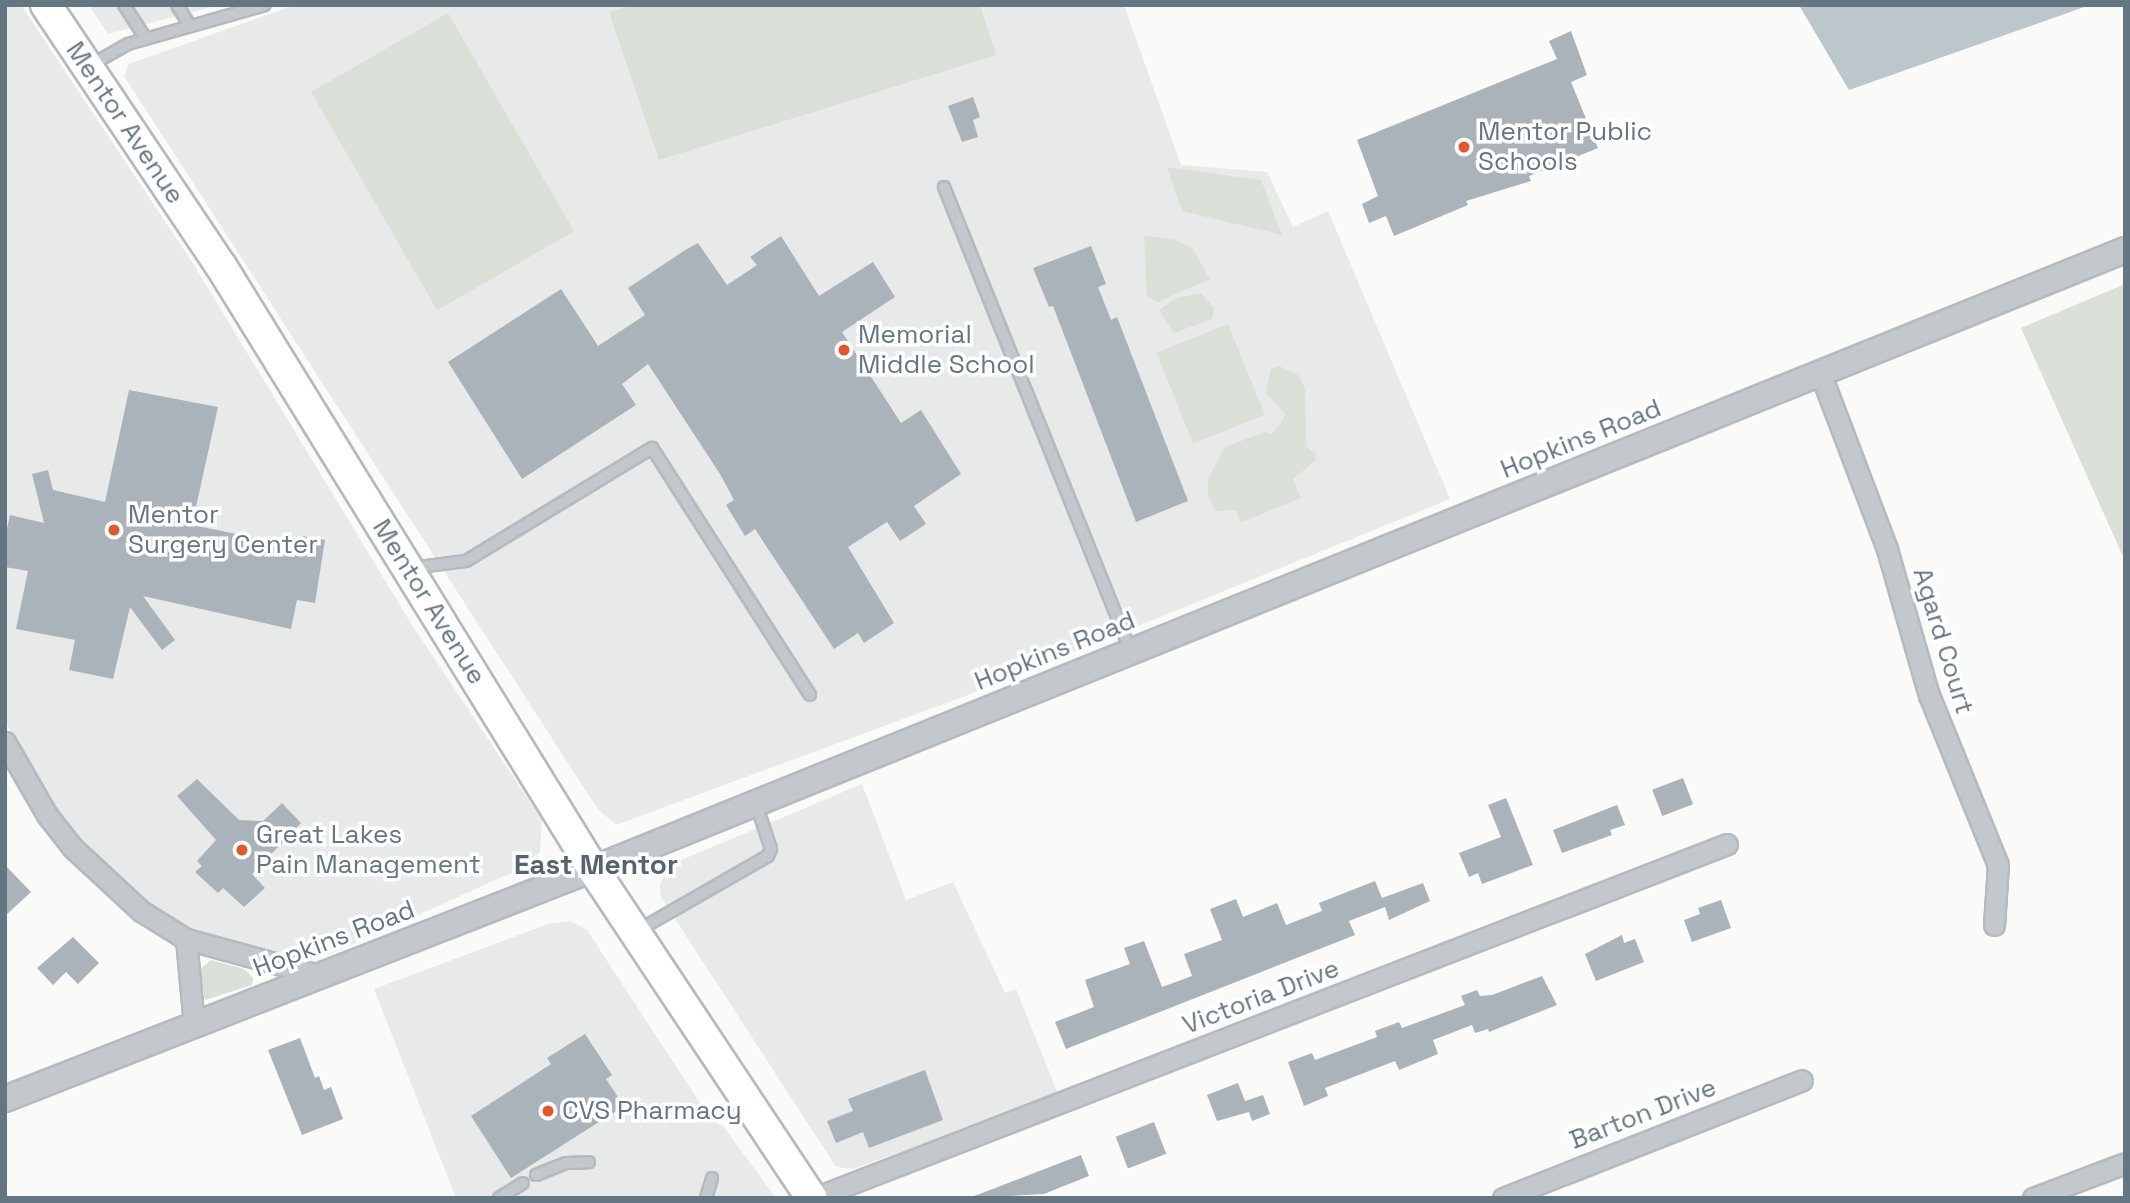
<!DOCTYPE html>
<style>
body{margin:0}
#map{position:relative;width:2130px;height:1203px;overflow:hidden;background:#fafaf8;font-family:"Space Grotesk",sans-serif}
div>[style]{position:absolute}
.built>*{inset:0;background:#e8e9e9}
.green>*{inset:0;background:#dadfd7;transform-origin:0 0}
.water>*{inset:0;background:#bbc7cb}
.building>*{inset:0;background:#aab3b9;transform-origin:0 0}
.roads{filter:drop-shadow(2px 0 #b5babe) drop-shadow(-2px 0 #b5babe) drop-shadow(0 2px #b5babe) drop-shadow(0 -2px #b5babe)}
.service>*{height:10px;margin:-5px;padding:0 5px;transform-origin:5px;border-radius:5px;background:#c3c8cc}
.minor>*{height:19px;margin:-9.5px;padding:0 9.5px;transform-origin:9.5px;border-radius:9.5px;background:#c3c8cc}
.tertiary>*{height:24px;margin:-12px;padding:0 12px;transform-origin:12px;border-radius:12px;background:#c3c8cc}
.primary>*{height:30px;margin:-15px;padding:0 15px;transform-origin:15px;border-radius:15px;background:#fff}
.dots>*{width:19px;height:19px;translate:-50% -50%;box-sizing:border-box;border:4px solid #fff;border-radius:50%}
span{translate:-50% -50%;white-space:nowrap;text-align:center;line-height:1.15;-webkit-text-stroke:7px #fff;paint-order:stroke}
.street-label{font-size:26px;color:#657683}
.poi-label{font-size:26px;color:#657683}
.left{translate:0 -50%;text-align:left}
.neighbourhood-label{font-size:28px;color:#57646e;font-weight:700}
.frame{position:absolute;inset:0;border:7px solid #657683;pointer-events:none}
</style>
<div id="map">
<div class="built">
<div style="clip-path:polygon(5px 5px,21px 5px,194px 265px,412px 625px,542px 820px,540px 852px,518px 870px,331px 954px,305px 958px,261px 952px,209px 938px,136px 897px,60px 817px,22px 759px,5px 720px)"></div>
<div style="clip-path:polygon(89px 5px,219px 5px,108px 34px)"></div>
<div style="clip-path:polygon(295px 5px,1124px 5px,1181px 165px,1267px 172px,1293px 227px,1328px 211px,1450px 499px,968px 695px,616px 825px,597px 808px,124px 76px,129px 64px)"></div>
<div style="clip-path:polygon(862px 784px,906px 900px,953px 882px,1005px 993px,1016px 989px,1058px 1094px,853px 1169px,836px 1167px,661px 897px,660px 885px,665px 872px,679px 861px)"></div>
<div style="clip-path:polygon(570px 921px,587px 930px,711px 1120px,723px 1126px,776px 1198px,456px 1198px,374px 989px,548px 924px)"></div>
</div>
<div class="green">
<div style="clip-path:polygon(632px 5px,980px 5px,996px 55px,659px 160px,609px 12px)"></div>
<div style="left:448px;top:13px;width:252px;height:158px;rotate:60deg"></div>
<div style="clip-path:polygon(1167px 167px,1261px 180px,1282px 235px,1182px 211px)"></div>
<div style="clip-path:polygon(1144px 236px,1174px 239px,1193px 249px,1210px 279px,1158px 302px,1147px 297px)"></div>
<div style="clip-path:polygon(2125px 284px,2125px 561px,2021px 328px)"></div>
<div style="clip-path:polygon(1201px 293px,1214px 308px,1212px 319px,1174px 333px,1159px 310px,1177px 298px)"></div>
<div style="left:1228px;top:324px;width:98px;height:77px;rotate:68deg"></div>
<div style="clip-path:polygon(1279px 366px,1298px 375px,1305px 389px,1306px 446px,1316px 454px,1316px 460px,1293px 479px,1301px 498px,1240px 523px,1236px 510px,1216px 511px,1208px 496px,1208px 479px,1225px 447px,1265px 432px,1271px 435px,1283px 420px,1285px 414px,1266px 393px,1271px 369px)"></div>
<div style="clip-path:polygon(211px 960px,244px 969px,253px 978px,252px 985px,205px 1000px,199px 970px)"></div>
</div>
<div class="water">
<div style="clip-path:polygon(1799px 5px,2090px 5px,1849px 90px)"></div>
</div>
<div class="building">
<div style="clip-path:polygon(1571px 31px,1587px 75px,1571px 82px,1598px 148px,1529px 176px,1531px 181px,1466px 201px,1468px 205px,1394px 236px,1386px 216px,1369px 223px,1362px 204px,1378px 196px,1357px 140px,1557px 59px,1549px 41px)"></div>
<div style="clip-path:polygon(973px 97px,980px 117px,973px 120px,978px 137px,962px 142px,948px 106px)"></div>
<div style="clip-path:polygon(781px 236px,819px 296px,873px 262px,895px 297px,842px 332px,901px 423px,921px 410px,961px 474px,914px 506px,926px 524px,900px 541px,887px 522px,848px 547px,894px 623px,864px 643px,858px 633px,834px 649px,755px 529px,745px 536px,726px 505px,734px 500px,720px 474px,648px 364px,622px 384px,636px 405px,522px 479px,448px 362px,561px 289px,598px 346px,645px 315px,628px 288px,687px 249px,698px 243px,727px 285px,757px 265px,750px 257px)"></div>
<div style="clip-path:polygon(1091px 246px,1106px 284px,1098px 287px,1111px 320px,1117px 317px,1188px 501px,1136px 522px,1053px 306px,1049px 307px,1033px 268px)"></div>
<div style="clip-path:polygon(129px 390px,218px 407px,192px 525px,300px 547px,303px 536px,325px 540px,315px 603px,297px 600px,291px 629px,143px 596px,175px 640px,162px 650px,130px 607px,113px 679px,69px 670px,75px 640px,16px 629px,28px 571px,5px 567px,5px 538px,10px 515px,44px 523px,32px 474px,48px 470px,53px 490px,105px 502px)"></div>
<div style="left:1683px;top:778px;width:28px;height:33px;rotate:69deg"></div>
<div style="clip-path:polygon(197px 779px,239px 820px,263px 821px,282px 803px,301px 823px,252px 874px,265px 888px,244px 907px,223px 888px,218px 893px,195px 872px,202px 866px,197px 861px,216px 840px,177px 796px)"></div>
<div style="clip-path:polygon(1506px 798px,1533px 865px,1482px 884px,1478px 873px,1469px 877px,1459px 853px,1501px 837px,1488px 805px)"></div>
<div style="clip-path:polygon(1617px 805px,1625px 825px,1610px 830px,1612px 835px,1562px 853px,1553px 830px)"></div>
<div style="clip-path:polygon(5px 865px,31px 892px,5px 916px)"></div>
<div style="clip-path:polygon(1375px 881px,1382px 898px,1423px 883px,1430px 901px,1389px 920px,1385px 907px,1349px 921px,1355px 935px,1066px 1049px,1055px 1022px,1094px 1007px,1085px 980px,1130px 964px,1124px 948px,1144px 941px,1162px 987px,1192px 976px,1184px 954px,1222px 940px,1210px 909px,1236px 899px,1243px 917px,1277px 903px,1286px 925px,1322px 911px,1319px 903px)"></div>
<div style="clip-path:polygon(1721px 900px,1731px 928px,1692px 942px,1684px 920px,1700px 914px,1698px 908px)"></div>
<div style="clip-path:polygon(1622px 935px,1624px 943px,1635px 939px,1644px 962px,1596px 981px,1585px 954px)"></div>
<div style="clip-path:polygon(73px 937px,99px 963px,78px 984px,66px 972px,53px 985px,37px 968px)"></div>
<div style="clip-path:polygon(1542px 976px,1557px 1005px,1489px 1032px,1488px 1029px,1475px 1033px,1472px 1025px,1433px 1040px,1438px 1054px,1399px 1070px,1395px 1061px,1325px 1088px,1328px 1096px,1304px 1106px,1288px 1062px,1312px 1053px,1315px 1060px,1377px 1037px,1375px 1031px,1399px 1022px,1402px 1028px,1465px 1005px,1461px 996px,1477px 990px,1480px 996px,1492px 995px)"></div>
<div style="clip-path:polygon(585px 1034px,612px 1075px,606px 1079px,624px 1106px,511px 1178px,471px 1116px,551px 1064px,547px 1058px)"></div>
<div style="clip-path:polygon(300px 1038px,315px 1078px,319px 1076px,324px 1090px,331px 1087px,343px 1119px,302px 1135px,268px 1050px)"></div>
<div style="clip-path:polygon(925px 1070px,943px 1120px,869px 1148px,863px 1132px,836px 1143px,827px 1121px,853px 1111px,848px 1099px)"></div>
<div style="clip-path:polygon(1238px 1083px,1245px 1101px,1263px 1095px,1270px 1114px,1252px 1121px,1249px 1112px,1217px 1121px,1207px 1095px)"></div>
<div style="left:1154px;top:1122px;width:34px;height:41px;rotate:69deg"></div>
<div style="clip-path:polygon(1081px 1155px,1089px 1176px,1044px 1194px,969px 1198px)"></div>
</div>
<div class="roads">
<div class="service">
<div style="left:124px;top:5px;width:40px;rotate:57.1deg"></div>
<div style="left:177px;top:5px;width:25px;rotate:58deg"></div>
<div style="left:91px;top:65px;width:43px;rotate:-29.6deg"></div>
<div style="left:128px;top:44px;width:142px;rotate:-15.9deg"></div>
<div style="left:944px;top:187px;width:501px;rotate:68.09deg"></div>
<div style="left:411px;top:568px;width:55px;rotate:-7.3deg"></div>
<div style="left:466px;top:561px;width:218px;rotate:-31.3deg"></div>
<div style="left:652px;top:448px;width:293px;rotate:57.4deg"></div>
<div style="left:637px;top:931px;width:151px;rotate:-29.8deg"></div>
<div style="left:768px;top:856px;width:8px;rotate:-67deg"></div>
<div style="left:771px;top:849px;width:47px;rotate:-108.4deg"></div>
<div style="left:536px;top:1175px;width:32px;rotate:-22deg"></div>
<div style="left:566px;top:1163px;width:23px;rotate:-2deg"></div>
<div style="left:499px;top:1198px;width:28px;rotate:-32deg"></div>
<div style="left:706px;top:1198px;width:21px;rotate:-73deg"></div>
</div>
<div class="minor">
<div style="left:1821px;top:375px;width:186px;rotate:69.2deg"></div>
<div style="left:1887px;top:549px;width:152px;rotate:74deg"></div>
<div style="left:1929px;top:695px;width:183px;rotate:67.9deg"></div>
<div style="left:1998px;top:865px;width:60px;rotate:93.8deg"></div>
<div style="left:5px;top:742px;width:84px;rotate:60.1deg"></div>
<div style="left:47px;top:815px;width:42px;rotate:51.8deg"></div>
<div style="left:73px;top:848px;width:93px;rotate:42.8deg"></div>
<div style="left:141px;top:911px;width:53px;rotate:31.9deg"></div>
<div style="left:186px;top:939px;width:141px;rotate:15.2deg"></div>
<div style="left:186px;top:939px;width:86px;rotate:84.7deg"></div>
<div style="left:814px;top:1198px;width:979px;rotate:-21.19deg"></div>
<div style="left:1503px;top:1198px;width:321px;rotate:-21.5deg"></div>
<div style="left:2033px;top:1198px;width:98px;rotate:-20.8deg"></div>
</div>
<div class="tertiary">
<div style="left:5px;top:1099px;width:631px;rotate:-21.36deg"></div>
<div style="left:593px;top:869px;width:1652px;rotate:-22deg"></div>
</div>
<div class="primary">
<div style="left:46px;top:5px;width:314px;rotate:56.2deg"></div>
<div style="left:221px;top:266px;width:709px;rotate:58.33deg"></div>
<div style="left:593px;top:869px;width:395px;rotate:56.4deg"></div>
</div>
</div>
<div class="dots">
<div style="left:1464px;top:147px;background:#e4572e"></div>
<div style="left:844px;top:350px;background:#e4572e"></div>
<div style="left:114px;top:530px;background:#e4572e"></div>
<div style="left:242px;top:850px;background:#e4572e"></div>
<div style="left:548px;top:1111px;background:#e4572e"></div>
</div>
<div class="street-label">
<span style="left:125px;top:123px;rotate:56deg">Mentor Avenue</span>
<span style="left:1581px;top:439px;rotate:-22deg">Hopkins Road</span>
<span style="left:429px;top:602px;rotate:58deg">Mentor Avenue</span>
<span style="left:1943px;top:641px;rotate:73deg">Agard Court</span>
<span style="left:1055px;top:651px;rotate:-22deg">Hopkins Road</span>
<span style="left:334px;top:939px;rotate:-21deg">Hopkins Road</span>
<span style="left:1261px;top:997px;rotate:-21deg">Victoria Drive</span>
<span style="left:1643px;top:1114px;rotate:-21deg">Barton Drive</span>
</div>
<div class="poi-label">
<span class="left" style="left:1478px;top:147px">Mentor Public<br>Schools</span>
<span class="left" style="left:858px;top:350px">Memorial<br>Middle School</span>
<span class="left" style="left:128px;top:530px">Mentor<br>Surgery Center</span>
<span class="left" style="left:256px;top:850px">Great Lakes<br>Pain Management</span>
<span class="left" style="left:562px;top:1111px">CVS Pharmacy</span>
</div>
<div class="neighbourhood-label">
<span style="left:596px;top:864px">East Mentor</span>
</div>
<div class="frame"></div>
</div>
